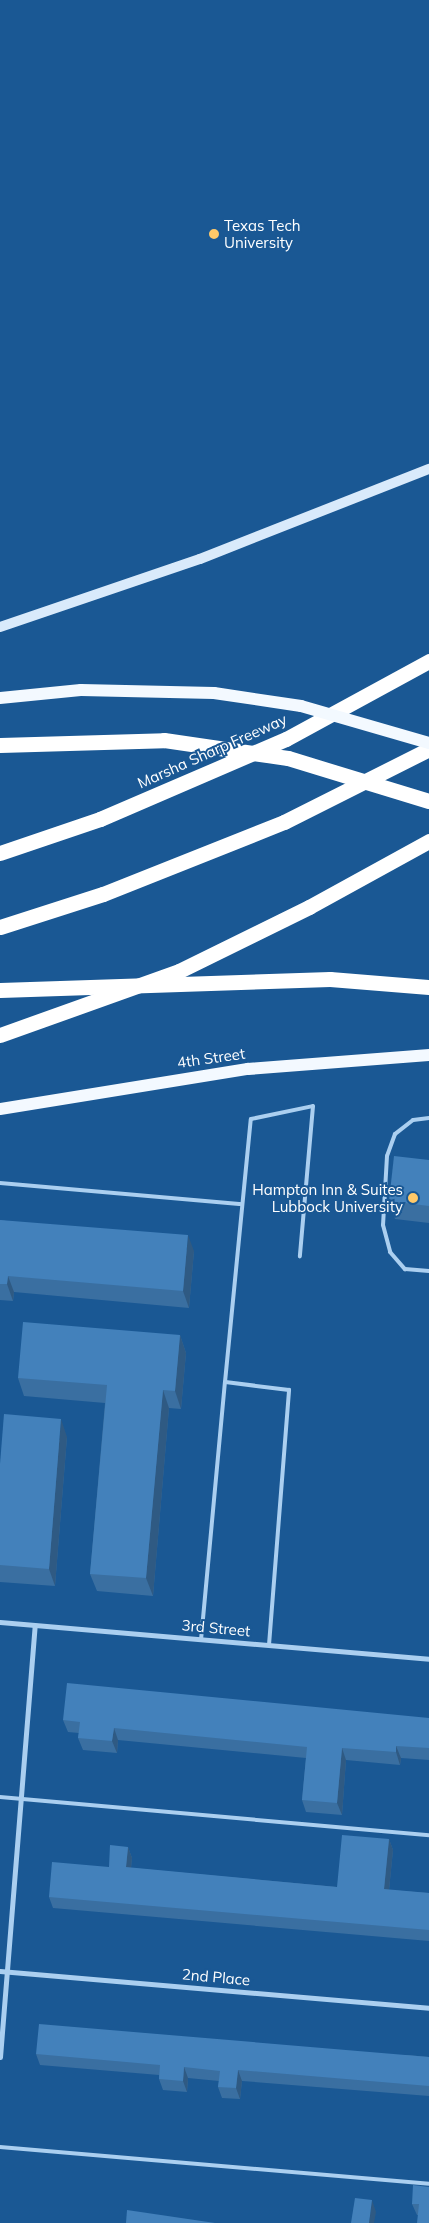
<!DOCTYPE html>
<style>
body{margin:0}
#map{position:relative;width:429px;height:2223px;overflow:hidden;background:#1a5894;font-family:Mulish,sans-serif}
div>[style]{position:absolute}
.lane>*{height:4px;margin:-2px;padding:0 2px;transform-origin:2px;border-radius:2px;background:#abcff0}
.street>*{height:5px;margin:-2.5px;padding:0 2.5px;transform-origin:2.5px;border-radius:2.5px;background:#abcff0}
.secondary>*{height:10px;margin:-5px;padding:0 5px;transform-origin:5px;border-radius:5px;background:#d9eafb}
.primary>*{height:12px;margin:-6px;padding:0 6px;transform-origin:6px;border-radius:6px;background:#f3f9ff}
.highway>*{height:15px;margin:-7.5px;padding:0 7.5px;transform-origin:7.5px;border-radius:7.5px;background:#fff}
.primary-bridge>*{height:12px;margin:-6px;padding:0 6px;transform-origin:6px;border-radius:6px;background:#f3f9ff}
.highway-bridge>*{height:15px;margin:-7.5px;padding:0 7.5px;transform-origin:7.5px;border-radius:7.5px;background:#fff}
.wall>*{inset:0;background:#3a6fa1}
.shaded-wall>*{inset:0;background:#2f5a83}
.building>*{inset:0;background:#4381bb}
.dots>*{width:14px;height:14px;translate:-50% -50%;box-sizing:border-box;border:2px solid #1a5894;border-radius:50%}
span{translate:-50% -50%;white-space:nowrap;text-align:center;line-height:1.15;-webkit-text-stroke:4px #1a5894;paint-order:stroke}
.poi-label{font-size:15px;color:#fff}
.left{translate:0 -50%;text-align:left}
.right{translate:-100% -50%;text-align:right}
.street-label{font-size:15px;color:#fff}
</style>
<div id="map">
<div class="lane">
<div style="left:429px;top:1118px;width:16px;rotate:173deg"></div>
<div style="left:413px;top:1120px;width:23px;rotate:142deg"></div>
<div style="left:395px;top:1134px;width:23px;rotate:110deg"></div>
<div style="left:387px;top:1156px;width:69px;rotate:93.3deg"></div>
<div style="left:383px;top:1225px;width:28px;rotate:75deg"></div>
<div style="left:390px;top:1252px;width:23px;rotate:49deg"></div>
<div style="left:405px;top:1269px;width:24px;rotate:5deg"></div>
<div style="left:0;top:1183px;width:243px;rotate:5deg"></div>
<div style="left:201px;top:1640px;width:259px;rotate:-84.7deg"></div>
<div style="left:269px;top:1645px;width:256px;rotate:-85.5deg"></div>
<div style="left:289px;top:1390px;width:64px;rotate:-172.9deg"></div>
<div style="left:225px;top:1382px;width:264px;rotate:-84.4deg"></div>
<div style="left:251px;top:1119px;width:63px;rotate:-11.8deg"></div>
<div style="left:313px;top:1106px;width:151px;rotate:95deg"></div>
<div style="left:0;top:1797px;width:431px;rotate:5.1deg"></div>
<div style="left:0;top:2147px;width:431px;rotate:4.9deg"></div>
</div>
<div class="street">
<div style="left:0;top:1622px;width:431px;rotate:4.9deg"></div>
<div style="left:0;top:1971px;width:431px;rotate:4.9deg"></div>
<div style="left:0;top:2057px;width:433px;rotate:-85.4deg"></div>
</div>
<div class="secondary">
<div style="left:0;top:627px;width:211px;rotate:-18.8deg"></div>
<div style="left:200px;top:559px;width:246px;rotate:-21.5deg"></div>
</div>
<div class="primary">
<div style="left:0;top:1109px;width:251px;rotate:-9.2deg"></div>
<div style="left:248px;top:1069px;width:182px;rotate:-4.4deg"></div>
</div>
<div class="highway">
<div style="left:0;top:853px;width:106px;rotate:-18.8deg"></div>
<div style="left:100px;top:819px;width:202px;rotate:-23.3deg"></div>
<div style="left:286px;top:739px;width:163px;rotate:-28.6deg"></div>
<div style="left:309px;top:907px;width:137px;rotate:-28.8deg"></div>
<div style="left:0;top:927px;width:108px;rotate:-17.8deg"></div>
<div style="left:103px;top:894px;width:195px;rotate:-21.7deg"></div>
<div style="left:284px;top:822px;width:162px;rotate:-26.7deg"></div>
<div style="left:0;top:990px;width:330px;rotate:-1.9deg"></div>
<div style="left:330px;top:979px;width:99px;rotate:4.6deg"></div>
</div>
<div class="primary-bridge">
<div style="left:0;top:698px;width:81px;rotate:-5.6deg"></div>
<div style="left:81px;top:690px;width:133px;rotate:1.3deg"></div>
<div style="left:214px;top:693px;width:88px;rotate:8.5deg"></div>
<div style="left:301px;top:706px;width:133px;rotate:16.1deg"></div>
</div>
<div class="highway-bridge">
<div style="left:0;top:745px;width:164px;rotate:-1.7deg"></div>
<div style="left:164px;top:740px;width:125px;rotate:8.3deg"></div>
<div style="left:288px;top:758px;width:147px;rotate:17deg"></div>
<div style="left:0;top:1035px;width:190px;rotate:-19.7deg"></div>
<div style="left:179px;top:971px;width:145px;rotate:-26.2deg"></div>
</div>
<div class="wall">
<div style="clip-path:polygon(429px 1160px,429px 1223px,395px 1219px,389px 1201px)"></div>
<div style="clip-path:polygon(0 1220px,194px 1251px,189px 1308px,14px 1292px,13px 1301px,0 1300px)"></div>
<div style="clip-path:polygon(180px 1335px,186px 1353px,181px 1409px,169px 1408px,153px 1596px,97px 1591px,90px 1574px,105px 1403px,24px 1396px,18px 1378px)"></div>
<div style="clip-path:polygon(67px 1437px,55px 1586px,0 1582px,0 1464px)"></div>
<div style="clip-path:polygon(429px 1718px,429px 1760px,401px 1758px,400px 1765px,346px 1760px,342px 1815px,306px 1812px,302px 1800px,306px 1758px,118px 1740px,117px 1753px,83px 1750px,78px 1738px,79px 1733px,68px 1732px,63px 1720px)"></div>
<div style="clip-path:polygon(389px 1839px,393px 1850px,389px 1890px,429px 1893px,429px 1941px,53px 1908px,49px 1897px,109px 1867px,128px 1847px,132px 1858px,131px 1868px,337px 1887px)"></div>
<div style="clip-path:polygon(36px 2054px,407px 2055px,429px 2057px,429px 2096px,242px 2081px,240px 2099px,222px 2098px,218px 2087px,219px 2081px,188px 2078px,187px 2092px,163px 2090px,159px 2079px,159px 2075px,40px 2065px)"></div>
<div style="clip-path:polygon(429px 2187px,418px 2215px,417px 2215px,412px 2204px)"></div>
</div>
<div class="shaded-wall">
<div style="clip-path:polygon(188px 1235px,194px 1251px,189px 1308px,183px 1291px)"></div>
<div style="clip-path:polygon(8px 1276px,14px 1292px,13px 1301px,7px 1284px)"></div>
<div style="clip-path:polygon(180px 1335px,186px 1353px,181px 1409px,175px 1391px)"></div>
<div style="clip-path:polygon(163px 1390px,169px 1408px,153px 1596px,146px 1578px)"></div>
<div style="clip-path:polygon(61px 1419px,67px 1437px,55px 1586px,49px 1569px)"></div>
<div style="clip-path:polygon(114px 1728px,118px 1740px,117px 1753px,112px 1741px)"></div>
<div style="clip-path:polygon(396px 1746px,401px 1758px,400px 1765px,396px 1752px)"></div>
<div style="clip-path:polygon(342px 1748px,346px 1760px,342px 1815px,337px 1803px)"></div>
<div style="clip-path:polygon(389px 1839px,393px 1850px,388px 1900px,384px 1889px)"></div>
<div style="clip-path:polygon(128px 1847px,132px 1858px,130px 1878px,126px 1867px)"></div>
<div style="clip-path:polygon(184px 2067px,188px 2078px,187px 2092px,183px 2081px)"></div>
<div style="clip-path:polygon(238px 2070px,242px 2081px,240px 2099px,236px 2088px)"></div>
<div style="clip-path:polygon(372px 2200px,376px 2212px,374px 2223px,369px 2223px)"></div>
</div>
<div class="building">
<div style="clip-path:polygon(394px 1156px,429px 1160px,429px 1206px,389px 1201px)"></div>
<div style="clip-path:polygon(0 1220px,188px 1235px,183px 1291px,8px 1276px,7px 1284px,0 1284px)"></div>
<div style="clip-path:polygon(23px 1322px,180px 1335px,175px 1391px,163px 1390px,146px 1578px,90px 1574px,107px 1385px,18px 1378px)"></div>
<div style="clip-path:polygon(4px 1414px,61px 1419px,49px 1569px,0 1565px,0 1464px)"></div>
<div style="clip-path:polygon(67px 1683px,429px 1718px,429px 1748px,396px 1746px,396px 1752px,342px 1748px,337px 1803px,302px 1800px,307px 1747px,114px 1728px,112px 1741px,78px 1738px,80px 1722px,63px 1720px)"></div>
<div style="clip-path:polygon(342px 1835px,389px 1839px,384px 1889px,429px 1893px,429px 1930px,49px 1897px,52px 1862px,109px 1867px,110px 1845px,128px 1847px,126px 1867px,337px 1887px)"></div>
<div style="clip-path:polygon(39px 2024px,429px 2057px,429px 2086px,238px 2070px,236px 2088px,218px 2087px,220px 2071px,184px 2067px,183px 2081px,159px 2079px,160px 2065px,36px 2054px)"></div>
<div style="clip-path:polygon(413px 2185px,429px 2187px,429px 2223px,417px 2223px,419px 2204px,412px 2204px)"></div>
<div style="clip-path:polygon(355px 2198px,372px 2200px,369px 2223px,351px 2223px)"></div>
<div style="clip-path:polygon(127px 2210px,215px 2223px,126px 2223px)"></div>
</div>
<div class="dots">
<div style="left:214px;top:234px;background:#ffc969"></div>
<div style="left:413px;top:1198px;background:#ffc969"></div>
</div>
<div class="poi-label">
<span class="left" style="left:224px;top:234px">Texas Tech<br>University</span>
<span class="right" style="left:403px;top:1198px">Hampton Inn &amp; Suites<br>Lubbock University</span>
</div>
<div class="street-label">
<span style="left:212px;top:751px;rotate:-24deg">Marsha Sharp Freeway</span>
<span style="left:211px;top:1058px;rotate:-8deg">4th Street</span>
<span style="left:216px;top:1628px;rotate:5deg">3rd Street</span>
<span style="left:216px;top:1977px;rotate:5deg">2nd Place</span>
</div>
</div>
